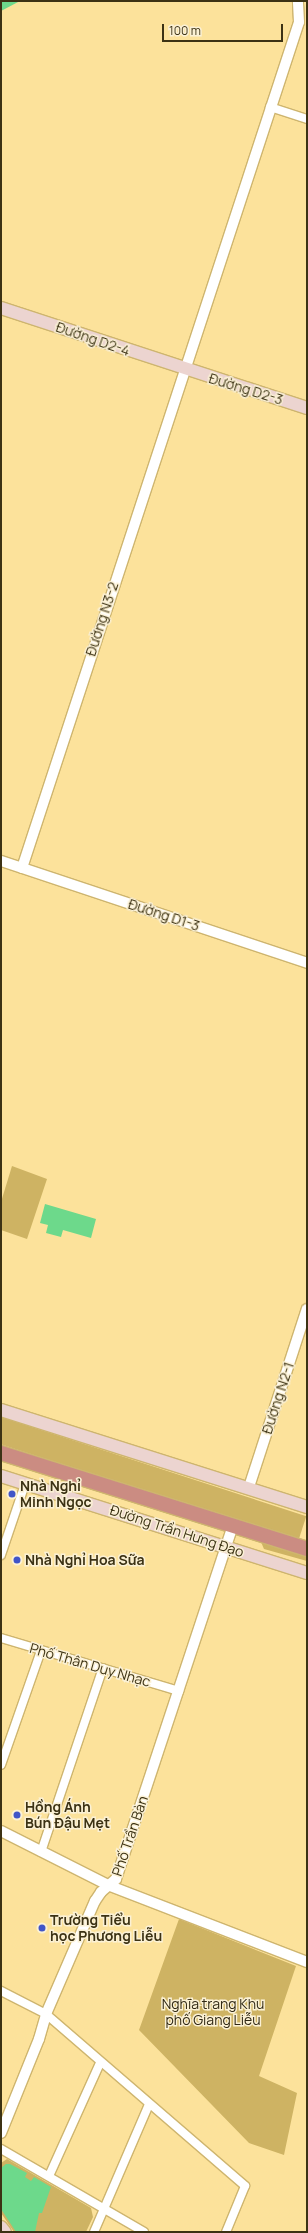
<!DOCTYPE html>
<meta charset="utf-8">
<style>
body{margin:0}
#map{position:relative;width:308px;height:2233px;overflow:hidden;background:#fce29b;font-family:Manrope,sans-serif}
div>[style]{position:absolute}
.green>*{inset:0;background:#ceb363;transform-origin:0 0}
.water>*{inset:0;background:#6dd98b}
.roads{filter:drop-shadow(1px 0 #ceb56f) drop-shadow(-1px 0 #ceb56f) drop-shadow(0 1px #ceb56f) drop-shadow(0 -1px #ceb56f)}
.minor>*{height:8px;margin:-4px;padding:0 4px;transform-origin:4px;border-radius:4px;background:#fff}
.tertiary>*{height:10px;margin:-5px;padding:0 5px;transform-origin:5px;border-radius:5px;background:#fff}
.secondary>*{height:12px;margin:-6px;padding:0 6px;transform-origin:6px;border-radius:6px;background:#ecd4d0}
.trunk>*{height:14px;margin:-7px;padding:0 7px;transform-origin:7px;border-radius:7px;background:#cb8c82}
.dots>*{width:11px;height:11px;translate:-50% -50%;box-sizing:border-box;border:2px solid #fbf1d5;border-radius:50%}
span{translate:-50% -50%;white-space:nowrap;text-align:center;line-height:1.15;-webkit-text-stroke:3px #fbf1d5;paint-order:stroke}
.street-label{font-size:14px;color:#3c3214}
.poi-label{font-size:14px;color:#3c3214;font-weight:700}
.left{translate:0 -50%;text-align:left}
.park-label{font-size:14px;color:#302814}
.frame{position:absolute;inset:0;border:2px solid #3c3214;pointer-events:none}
.scale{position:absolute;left:162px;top:24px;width:121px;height:18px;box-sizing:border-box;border:2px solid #3c3214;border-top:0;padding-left:5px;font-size:12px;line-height:14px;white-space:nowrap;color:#3c3214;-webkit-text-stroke:3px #fbf1d5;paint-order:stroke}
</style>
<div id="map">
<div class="green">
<div style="clip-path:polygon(12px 1166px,47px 1179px,27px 1239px,1px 1230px,1px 1202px)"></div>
<div style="left:1px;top:1417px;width:321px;height:26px;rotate:18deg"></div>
<div style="clip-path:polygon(261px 1542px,307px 1557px,307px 1561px,264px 1549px)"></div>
<div style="clip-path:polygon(179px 1919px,296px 1966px,259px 2076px,297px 2093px,284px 2155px,249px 2143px,139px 2030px)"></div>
<div style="clip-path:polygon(7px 2159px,91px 2208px,93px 2217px,86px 2232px,14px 2232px,1px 2213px,1px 2163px)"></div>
</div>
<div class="water">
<div style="clip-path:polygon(1px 1px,20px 1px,1px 11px)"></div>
<div style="clip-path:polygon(45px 1204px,96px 1219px,91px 1238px,63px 1230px,61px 1237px,46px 1233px,48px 1225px,40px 1223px)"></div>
<div style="clip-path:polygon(6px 2164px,10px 2164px,27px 2173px,25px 2177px,31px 2181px,34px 2177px,51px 2187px,42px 2213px,39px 2213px,35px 2232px,16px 2232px,1px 2209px,1px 2168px)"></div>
</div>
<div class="roads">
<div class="minor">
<div style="left:270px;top:107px;width:39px;rotate:18deg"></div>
<div style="left:1px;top:1555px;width:75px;rotate:-71.3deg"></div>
<div style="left:1px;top:1638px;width:186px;rotate:16.6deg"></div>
<div style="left:1px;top:1765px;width:121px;rotate:-70.7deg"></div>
<div style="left:41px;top:1852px;width:194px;rotate:-71.4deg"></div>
<div style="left:1px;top:1991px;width:51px;rotate:27.1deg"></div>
<div style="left:46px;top:2014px;width:263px;rotate:40.8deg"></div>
<div style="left:245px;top:2186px;width:50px;rotate:112.4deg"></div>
<div style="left:1px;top:2149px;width:165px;rotate:30.1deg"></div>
<div style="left:49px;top:2176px;width:124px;rotate:-65.7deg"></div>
<div style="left:94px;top:2232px;width:139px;rotate:-66.7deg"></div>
</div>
<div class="tertiary">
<div style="left:1px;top:861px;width:323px;rotate:18.4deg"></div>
<div style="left:22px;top:868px;width:890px;rotate:-71.87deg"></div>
<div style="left:299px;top:22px;width:21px;rotate:-93deg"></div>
<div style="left:249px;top:1487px;width:187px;rotate:-72deg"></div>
<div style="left:1px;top:1831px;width:122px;rotate:26.8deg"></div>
<div style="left:110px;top:1886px;width:211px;rotate:21.1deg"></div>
<div style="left:1px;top:2133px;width:101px;rotate:-68deg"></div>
<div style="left:39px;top:2039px;width:26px;rotate:-74deg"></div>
<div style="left:46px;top:2014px;width:123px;rotate:-66.6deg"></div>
<div style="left:95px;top:1901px;width:11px;rotate:-56deg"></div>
<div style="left:101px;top:1892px;width:20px;rotate:-41deg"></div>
<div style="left:116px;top:1879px;width:373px;rotate:-71.7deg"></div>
</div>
<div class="secondary">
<div style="left:1px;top:308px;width:322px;rotate:18.1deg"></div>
<div style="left:1px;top:1410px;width:321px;rotate:17.6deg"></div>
<div style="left:1px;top:1476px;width:321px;rotate:17.6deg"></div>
<div style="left:1px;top:2227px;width:6px;rotate:51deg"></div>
</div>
<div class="trunk">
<div style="left:1px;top:1453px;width:321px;rotate:17.4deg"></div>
</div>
</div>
<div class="dots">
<div style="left:12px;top:1494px;background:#4055c8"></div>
<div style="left:17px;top:1560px;background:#4055c8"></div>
<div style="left:17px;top:1815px;background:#4055c8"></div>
<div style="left:42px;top:1928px;background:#4055c8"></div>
</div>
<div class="street-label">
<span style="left:93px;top:339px;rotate:19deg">Đường D2-4</span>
<span style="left:246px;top:389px;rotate:17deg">Đường D2-3</span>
<span style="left:102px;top:619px;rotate:-72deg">Đường N3-2</span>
<span style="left:164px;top:915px;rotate:18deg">Đường D1-3</span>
<span style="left:278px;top:1398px;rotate:-72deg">Đường N2-1</span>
<span style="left:177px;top:1531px;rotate:18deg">Đường Trần Hưng Đạo</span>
<span style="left:90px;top:1665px;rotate:16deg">Phố Thân Duy Nhạc</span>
<span style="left:130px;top:1836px;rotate:-71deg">Phố Trần Bàn</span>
</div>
<div class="poi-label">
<span class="left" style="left:20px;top:1494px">Nhà Nghỉ<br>Minh Ngọc</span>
<span class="left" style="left:25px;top:1560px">Nhà Nghỉ Hoa Sữa</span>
<span class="left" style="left:25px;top:1815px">Hồng Ánh<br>Bún Đậu Mẹt</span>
<span class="left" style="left:50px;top:1928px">Trường Tiểu<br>học Phương Liễu</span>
</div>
<div class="park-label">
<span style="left:213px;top:2012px">Nghĩa trang Khu<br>phố Giang Liễu</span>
</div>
<div class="frame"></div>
<div class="scale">100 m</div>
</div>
